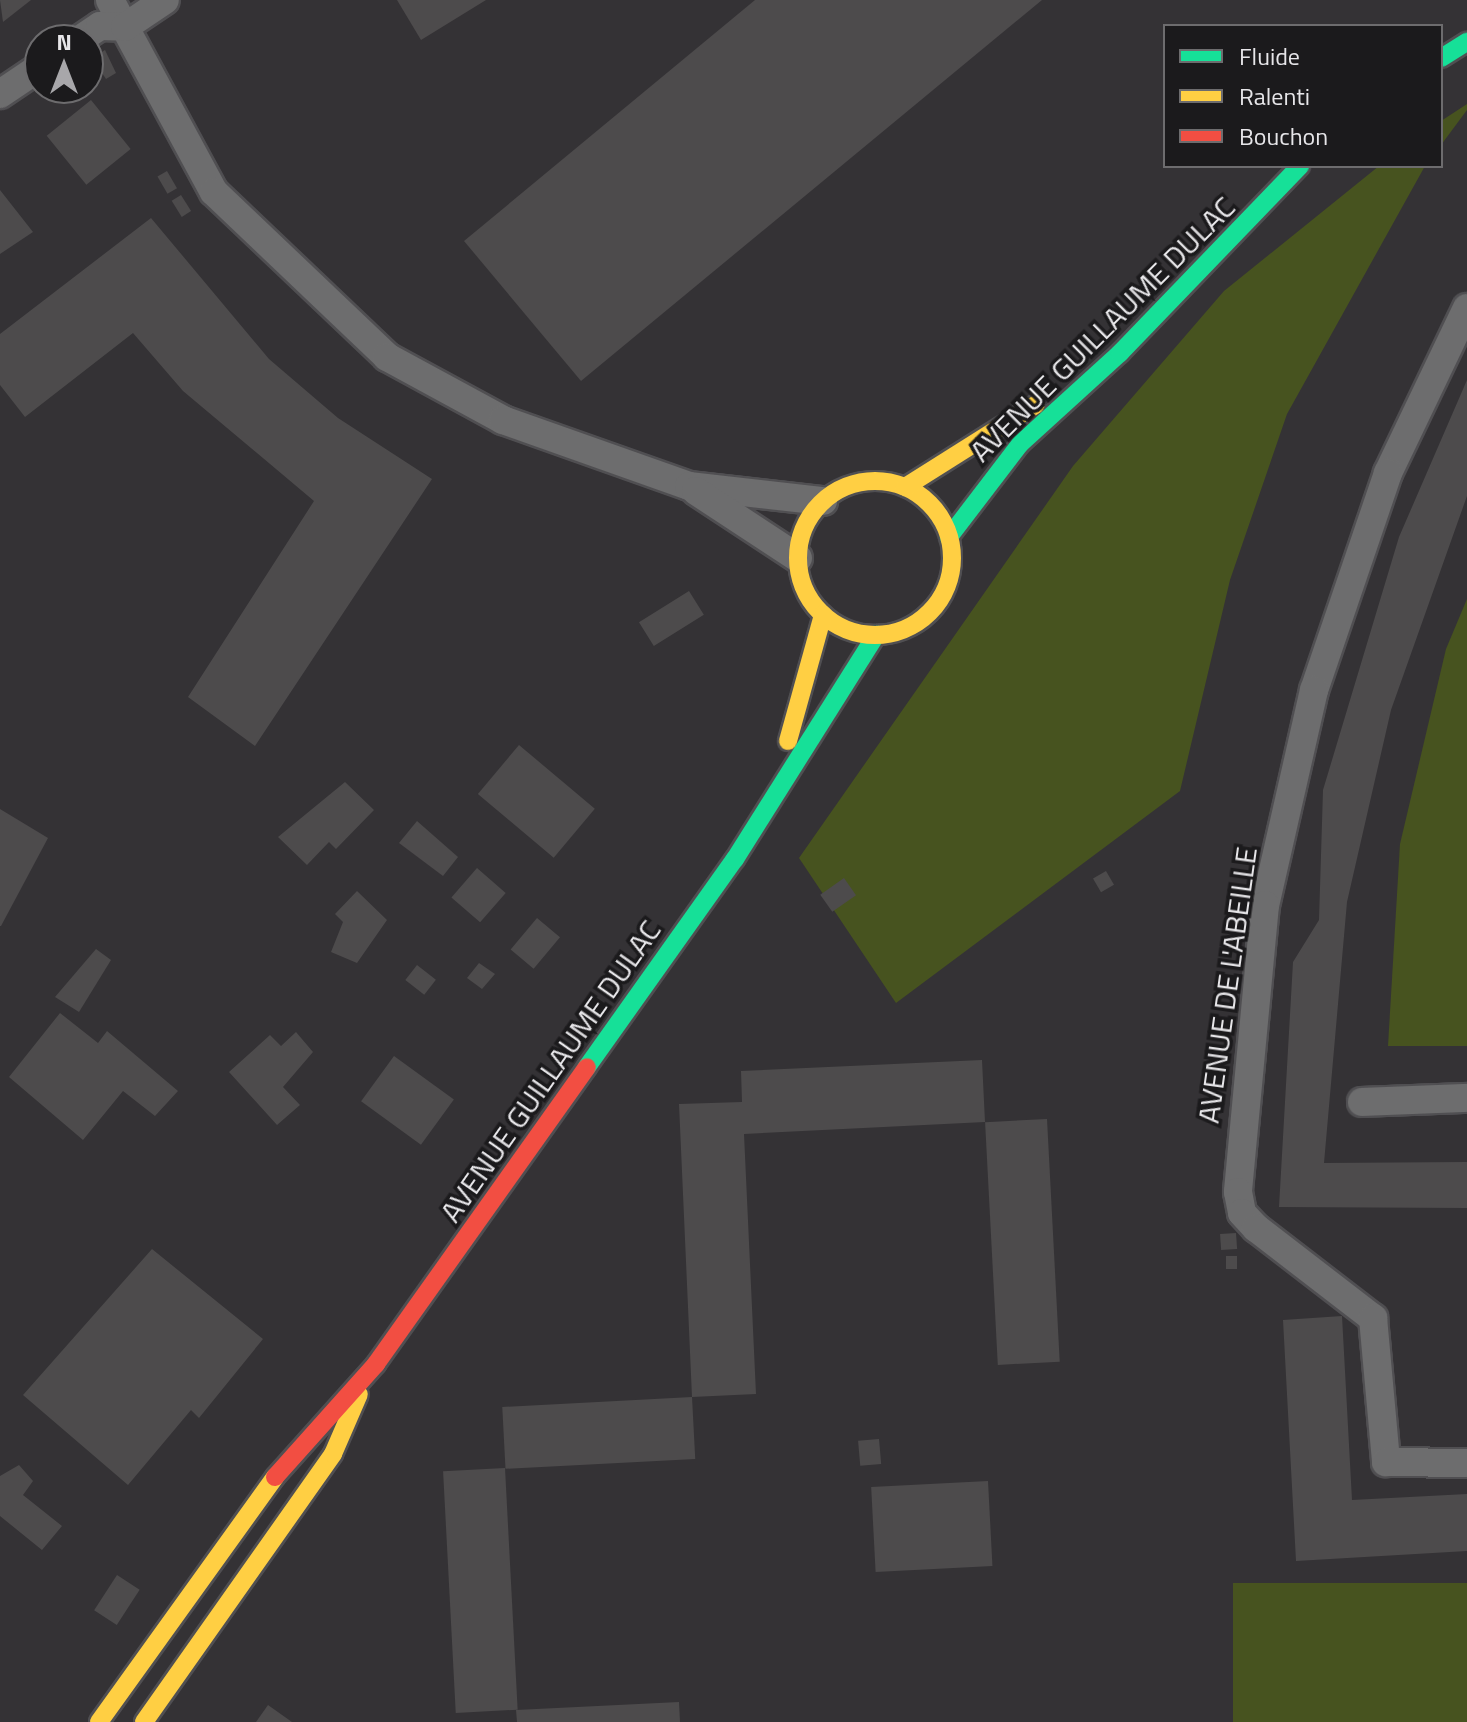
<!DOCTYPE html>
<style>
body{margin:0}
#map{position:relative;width:1467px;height:1722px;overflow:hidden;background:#343235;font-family:"Titillium Web",sans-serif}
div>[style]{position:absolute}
.green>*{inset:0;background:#47531f;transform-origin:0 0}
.building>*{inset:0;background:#4d4b4c;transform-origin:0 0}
.roads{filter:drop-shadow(2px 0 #504f52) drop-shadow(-2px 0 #504f52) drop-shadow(0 2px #504f52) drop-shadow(0 -2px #504f52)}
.street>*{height:28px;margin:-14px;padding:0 14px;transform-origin:14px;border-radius:14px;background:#6d6d6e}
.fast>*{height:18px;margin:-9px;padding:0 9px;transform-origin:9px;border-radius:9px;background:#16e098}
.slow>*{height:18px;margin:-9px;padding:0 9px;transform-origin:9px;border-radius:9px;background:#ffcf43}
.slow>.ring{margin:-9px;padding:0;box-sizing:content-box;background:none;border:18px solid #ffcf43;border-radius:50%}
.jam>*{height:18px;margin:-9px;padding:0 9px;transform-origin:9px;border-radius:9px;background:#f24e42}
span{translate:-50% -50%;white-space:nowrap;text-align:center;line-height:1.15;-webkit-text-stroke:7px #1b1a1c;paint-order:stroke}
.street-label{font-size:30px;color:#e7e6e9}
.legend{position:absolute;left:1163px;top:24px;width:280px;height:144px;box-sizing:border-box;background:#1b1a1c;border:2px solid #6d6c6e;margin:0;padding:10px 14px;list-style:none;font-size:24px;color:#e7e6e9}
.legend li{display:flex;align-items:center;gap:16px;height:40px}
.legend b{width:40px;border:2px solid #6d6c6e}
.north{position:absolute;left:24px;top:24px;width:80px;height:80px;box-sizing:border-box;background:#1b1a1c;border:2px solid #6d6c6e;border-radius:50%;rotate:0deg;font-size:22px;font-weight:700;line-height:32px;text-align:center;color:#e7e6e9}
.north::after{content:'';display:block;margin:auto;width:28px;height:36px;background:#a8a7aa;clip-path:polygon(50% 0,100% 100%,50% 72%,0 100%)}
</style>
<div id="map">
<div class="green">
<div style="clip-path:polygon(1467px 104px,1467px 110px,1441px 145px,1441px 121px)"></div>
<div style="clip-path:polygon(1379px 166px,1425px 166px,1287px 414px,1230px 580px,1180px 791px,896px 1003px,799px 858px,1073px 466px,1224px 291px)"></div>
<div style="clip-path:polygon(1467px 599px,1467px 1046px,1388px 1046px,1400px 844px,1446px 649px)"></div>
<div style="left:1467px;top:1583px;width:139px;height:234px;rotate:90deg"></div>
</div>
<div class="building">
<div style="clip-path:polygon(0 0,31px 0,3px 22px)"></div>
<div style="clip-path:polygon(397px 0,486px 0,421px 40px)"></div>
<div style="clip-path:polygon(755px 0,1042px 0,581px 381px,464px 241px)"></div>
<div style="clip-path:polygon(105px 50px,116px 73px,106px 79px,92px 58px)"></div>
<div style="left:91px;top:100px;width:63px;height:57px;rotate:51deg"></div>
<div style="left:167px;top:171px;width:20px;height:11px;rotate:60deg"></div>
<div style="clip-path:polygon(0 190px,33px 232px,0 254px)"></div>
<div style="left:181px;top:195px;width:19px;height:11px;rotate:58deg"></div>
<div style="clip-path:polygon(151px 218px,269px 359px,338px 418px,432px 479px,255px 746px,188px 697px,314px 501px,183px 391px,133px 333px,25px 417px,0 385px,0 334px)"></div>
<div style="clip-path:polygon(1467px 380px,1467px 496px,1391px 710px,1347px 902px,1324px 1163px,1467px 1162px,1467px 1208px,1279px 1207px,1293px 962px,1319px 920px,1323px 790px,1399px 537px)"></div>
<div style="left:689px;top:591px;width:28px;height:59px;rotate:58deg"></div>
<div style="left:519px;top:745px;width:99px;height:64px;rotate:40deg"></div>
<div style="clip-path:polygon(345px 782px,374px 810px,336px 849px,329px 842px,307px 865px,278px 837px)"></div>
<div style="clip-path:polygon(0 809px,48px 838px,1px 926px,0 926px)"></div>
<div style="clip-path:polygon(417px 821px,458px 857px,443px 876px,399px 843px)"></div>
<div style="left:477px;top:868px;width:38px;height:39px;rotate:41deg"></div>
<div style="left:1106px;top:871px;width:16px;height:15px;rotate:60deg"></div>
<div style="left:844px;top:878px;width:21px;height:29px;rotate:55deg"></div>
<div style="clip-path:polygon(357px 891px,387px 920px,357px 963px,331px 952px,343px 922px,335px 914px)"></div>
<div style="left:537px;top:918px;width:30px;height:41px;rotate:40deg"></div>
<div style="clip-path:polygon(96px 949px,111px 960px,79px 1012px,55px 997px)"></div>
<div style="clip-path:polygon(479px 963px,495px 974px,482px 989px,467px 978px)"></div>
<div style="left:417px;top:965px;width:24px;height:19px;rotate:38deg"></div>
<div style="clip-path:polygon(60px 1013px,98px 1043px,107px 1031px,178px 1091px,155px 1116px,123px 1091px,83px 1140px,9px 1077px)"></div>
<div style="clip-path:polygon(296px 1032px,313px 1052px,283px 1087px,300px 1105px,277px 1125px,229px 1072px,270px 1035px,281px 1046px)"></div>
<div style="left:394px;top:1056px;width:74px;height:56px;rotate:36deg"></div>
<div style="clip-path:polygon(982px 1060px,985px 1122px,744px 1134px,756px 1394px,692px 1397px,679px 1104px,742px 1102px,741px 1071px)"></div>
<div style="left:1047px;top:1119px;width:243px;height:62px;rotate:87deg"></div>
<div style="left:1236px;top:1233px;width:16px;height:16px;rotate:86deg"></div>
<div style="clip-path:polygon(152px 1249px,263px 1339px,199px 1418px,191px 1410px,128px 1485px,23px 1395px)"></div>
<div style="left:1226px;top:1256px;width:11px;height:13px"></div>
<div style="clip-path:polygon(1342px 1316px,1352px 1500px,1467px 1494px,1467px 1551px,1296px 1561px,1283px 1320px)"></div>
<div style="left:692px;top:1397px;width:62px;height:190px;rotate:87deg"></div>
<div style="left:879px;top:1439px;width:25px;height:21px;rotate:85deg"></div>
<div style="clip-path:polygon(19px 1465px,33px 1481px,23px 1495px,62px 1526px,42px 1550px,0 1516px,0 1476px)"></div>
<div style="left:505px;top:1468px;width:242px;height:62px;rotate:87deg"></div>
<div style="left:988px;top:1481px;width:85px;height:117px;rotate:87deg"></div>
<div style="left:117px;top:1575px;width:27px;height:42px;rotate:33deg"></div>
<div style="clip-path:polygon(679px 1702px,680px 1722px,517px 1722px,516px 1710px)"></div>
<div style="clip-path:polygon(268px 1705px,292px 1722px,256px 1722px)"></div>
</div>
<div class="roads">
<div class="street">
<div style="left:110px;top:0;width:218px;rotate:61.6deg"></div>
<div style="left:214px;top:192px;width:239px;rotate:43.6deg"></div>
<div style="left:387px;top:357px;width:132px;rotate:28.5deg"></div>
<div style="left:503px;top:420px;width:197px;rotate:19.5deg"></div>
<div style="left:689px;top:486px;width:135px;rotate:6.4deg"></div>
<div style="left:79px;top:40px;width:25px;rotate:-34deg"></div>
<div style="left:100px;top:26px;width:25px;rotate:2deg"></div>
<div style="left:125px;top:27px;width:48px;rotate:-34deg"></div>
<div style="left:0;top:94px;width:48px;rotate:-34deg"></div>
<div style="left:1467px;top:308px;width:183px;rotate:115.6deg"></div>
<div style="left:1388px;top:473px;width:229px;rotate:108.8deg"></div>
<div style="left:1314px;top:690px;width:221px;rotate:102.8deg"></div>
<div style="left:1265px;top:905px;width:288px;rotate:95.4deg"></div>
<div style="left:1238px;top:1192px;width:21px;rotate:79deg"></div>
<div style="left:1242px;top:1213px;width:21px;rotate:47deg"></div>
<div style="left:1256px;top:1228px;width:148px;rotate:37.6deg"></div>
<div style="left:1373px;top:1318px;width:145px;rotate:84.8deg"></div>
<div style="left:1386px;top:1462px;width:81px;rotate:0.7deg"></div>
<div style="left:696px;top:491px;width:122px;rotate:33.3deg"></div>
<div style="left:1362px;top:1102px;width:105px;rotate:-2.2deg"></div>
</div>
<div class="fast">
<div style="left:1441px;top:58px;width:31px;rotate:-32deg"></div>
<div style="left:949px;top:537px;width:117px;rotate:-52.6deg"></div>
<div style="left:1020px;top:444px;width:135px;rotate:-42.3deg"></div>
<div style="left:1120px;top:353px;width:260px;rotate:-46.1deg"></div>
<div style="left:587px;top:1067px;width:255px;rotate:-54.6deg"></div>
<div style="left:735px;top:859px;width:265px;rotate:-57.8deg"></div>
</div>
<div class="slow">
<div class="ring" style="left:798px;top:481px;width:136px;height:136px"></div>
<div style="left:905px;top:487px;width:154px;rotate:-32.2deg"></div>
<div style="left:788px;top:741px;width:131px;rotate:-74.5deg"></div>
<div style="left:99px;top:1722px;width:302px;rotate:-54.3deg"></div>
<div style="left:144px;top:1722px;width:328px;rotate:-54.8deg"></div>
<div style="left:333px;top:1454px;width:65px;rotate:-66.6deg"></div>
</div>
<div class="jam">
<div style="left:275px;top:1477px;width:152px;rotate:-48.2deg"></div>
<div style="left:376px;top:1364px;width:364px;rotate:-54.6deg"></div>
</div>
</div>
<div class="street-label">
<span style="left:1102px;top:329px;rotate:-45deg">AVENUE GUILLAUME DULAC</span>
<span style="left:1227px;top:985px;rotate:-82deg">AVENUE DE L'ABEILLE</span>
<span style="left:550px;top:1071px;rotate:-55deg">AVENUE GUILLAUME DULAC</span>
</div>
<ul class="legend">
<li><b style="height:10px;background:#16e098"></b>Fluide</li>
<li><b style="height:10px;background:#ffcf43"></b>Ralenti</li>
<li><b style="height:10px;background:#f24e42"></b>Bouchon</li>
</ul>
<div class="north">N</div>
</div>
